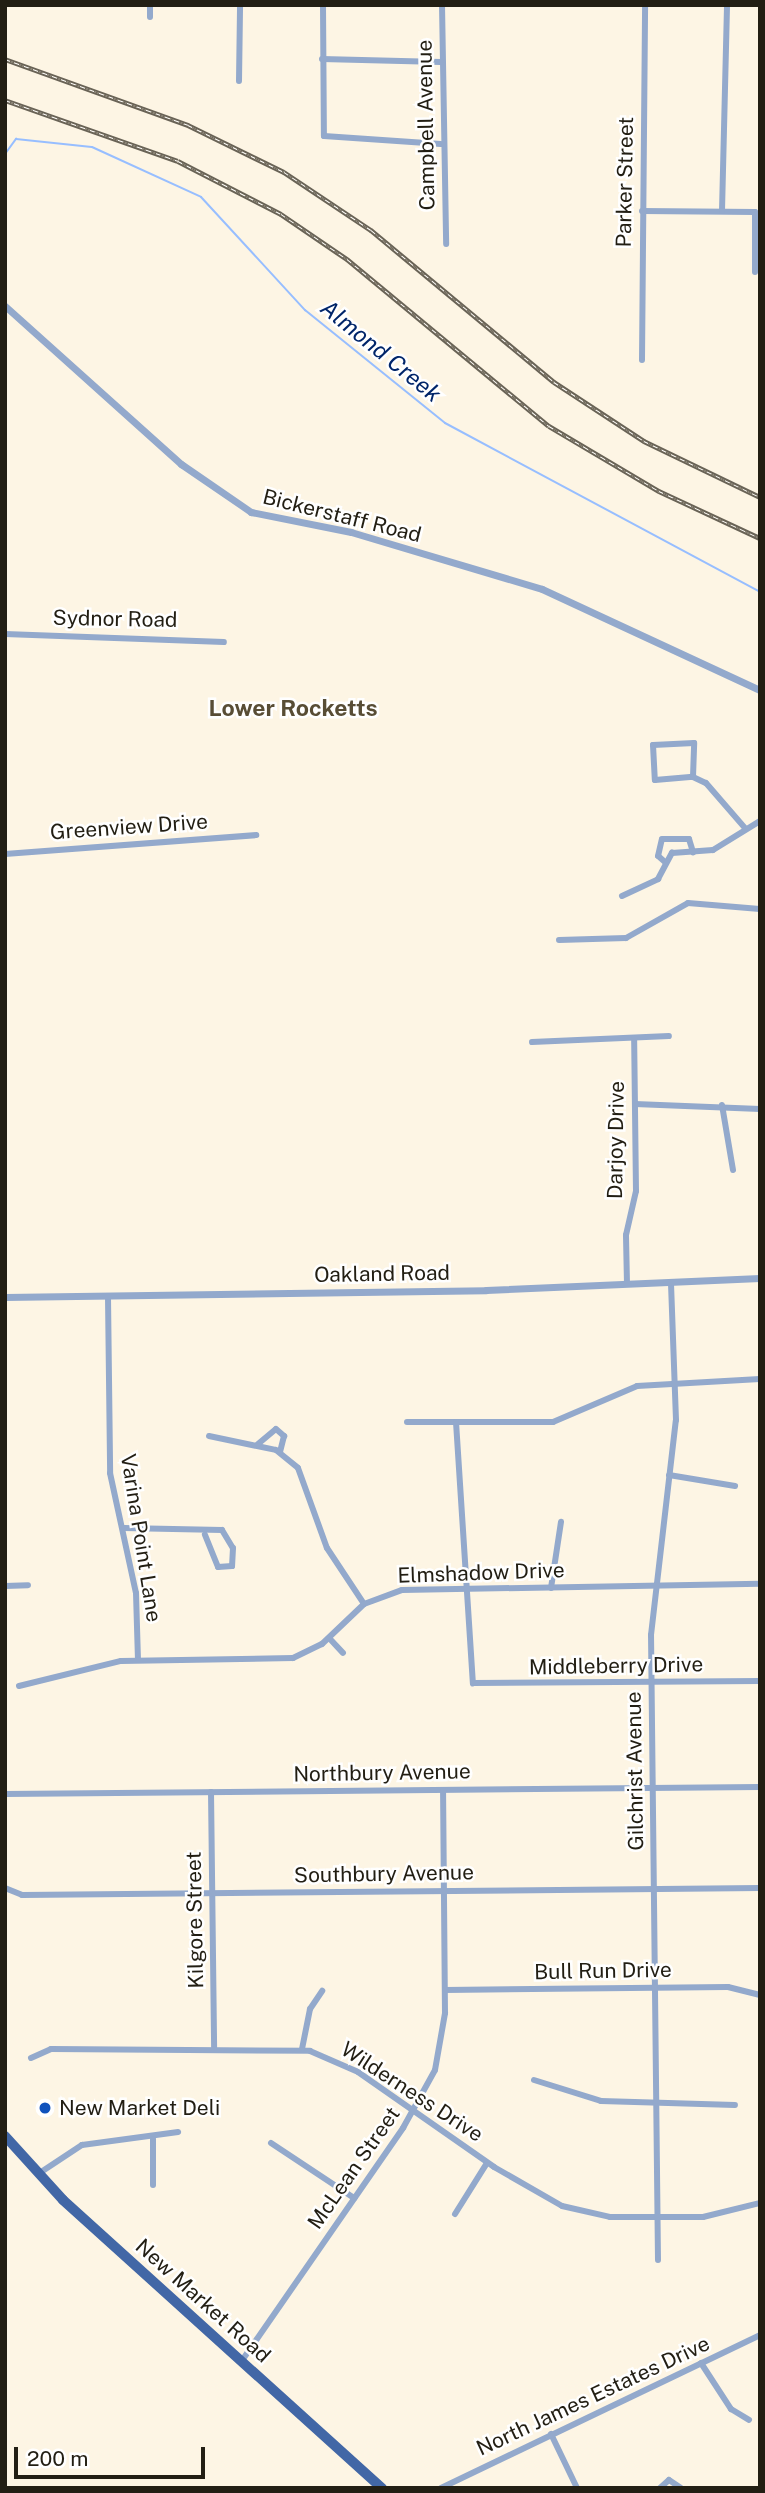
<!DOCTYPE html>
<style>
body{margin:0}
#map{position:relative;width:765px;height:2493px;overflow:hidden;background:#fdf5e4;font-family:"Public Sans",sans-serif}
div>[style]{position:absolute}
.stream>*{height:2px;margin:-1px;padding:0 1px;transform-origin:1px;border-radius:1px;background:#97beff}
.minor>*{height:6px;margin:-3px;padding:0 3px;transform-origin:3px;border-radius:3px;background:#93a9cc}
.tertiary>*{height:7px;margin:-3.5px;padding:0 3.5px;transform-origin:3.5px;border-radius:3.5px;background:#93a9cc}
.primary>*{height:10px;margin:-5px;padding:0 5px;transform-origin:5px;border-radius:5px;background:#4267a6}
.rail>*{height:4.5px;margin-top:-2.25px;transform-origin:0;background:repeating-linear-gradient(90deg,#fff 0 5px,#696356 0 10px);box-sizing:border-box;border-block:2px solid #696356}
.dots>*{width:19px;height:19px;translate:-50% -50%;box-sizing:border-box;border:4px solid #fff;border-radius:50%}
span{translate:-50% -50%;white-space:nowrap;text-align:center;line-height:1.15;-webkit-text-stroke:5px #fff;paint-order:stroke}
.street-label{font-size:21px;color:#221e13}
.poi-label{font-size:21px;color:#221e13}
.left{translate:0 -50%;text-align:left}
.water-label{font-size:23px;color:#002569;font-style:italic}
.neighbourhood-label{font-size:23px;color:#584d35;font-weight:700}
.frame{position:absolute;inset:0;border:7px solid #221e13;pointer-events:none}
.scale{position:absolute;left:14px;top:2447px;width:191px;height:32px;box-sizing:border-box;border:4px solid #221e13;border-top:0;padding-left:9px;font-size:21px;line-height:24px;white-space:nowrap;color:#221e13;-webkit-text-stroke:5px #fff;paint-order:stroke}
</style>
<div id="map">
<div class="stream">
<div style="left:5px;top:154px;width:19px;rotate:-54deg"></div>
<div style="left:16px;top:139px;width:76px;rotate:6deg"></div>
<div style="left:92px;top:147px;width:120px;rotate:24.6deg"></div>
<div style="left:201px;top:197px;width:154px;rotate:47.4deg"></div>
<div style="left:305px;top:310px;width:180px;rotate:38.9deg"></div>
<div style="left:445px;top:423px;width:357px;rotate:28.2deg"></div>
</div>
<div class="minor">
<div style="left:323px;top:5px;width:131px;rotate:89.6deg"></div>
<div style="left:324px;top:136px;width:117px;rotate:3.9deg"></div>
<div style="left:442px;top:5px;width:239px;rotate:89deg"></div>
<div style="left:150px;top:17px;width:12px;rotate:-90deg"></div>
<div style="left:322px;top:59px;width:119px;rotate:1.4deg"></div>
<div style="left:239px;top:81px;width:76px;rotate:-89.2deg"></div>
<div style="left:642px;top:211px;width:113px;rotate:0.5deg"></div>
<div style="left:755px;top:212px;width:60px;rotate:90deg"></div>
<div style="left:722px;top:211px;width:206px;rotate:-88.6deg"></div>
<div style="left:642px;top:360px;width:355px;rotate:-89.5deg"></div>
<div style="left:5px;top:634px;width:219px;rotate:2.1deg"></div>
<div style="left:693px;top:777px;width:34px;rotate:-88deg"></div>
<div style="left:694px;top:743px;width:41px;rotate:177.2deg"></div>
<div style="left:653px;top:745px;width:35px;rotate:87deg"></div>
<div style="left:655px;top:780px;width:38px;rotate:-5deg"></div>
<div style="left:693px;top:777px;width:14px;rotate:25deg"></div>
<div style="left:706px;top:783px;width:60px;rotate:49.1deg"></div>
<div style="left:5px;top:854px;width:252px;rotate:-4.3deg"></div>
<div style="left:665px;top:862px;width:9px;rotate:-139deg"></div>
<div style="left:658px;top:856px;width:17px;rotate:-77deg"></div>
<div style="left:662px;top:839px;width:27px"></div>
<div style="left:689px;top:839px;width:14px;rotate:73deg"></div>
<div style="left:622px;top:896px;width:40px;rotate:-25deg"></div>
<div style="left:658px;top:879px;width:30px;rotate:-62deg"></div>
<div style="left:672px;top:853px;width:41px;rotate:-4.2deg"></div>
<div style="left:713px;top:850px;width:55px;rotate:-31.7deg"></div>
<div style="left:559px;top:940px;width:67px;rotate:-1.7deg"></div>
<div style="left:626px;top:938px;width:71px;rotate:-29.4deg"></div>
<div style="left:688px;top:903px;width:72px;rotate:4.8deg"></div>
<div style="left:532px;top:1042px;width:137px;rotate:-2.5deg"></div>
<div style="left:635px;top:1104px;width:125px;rotate:2.3deg"></div>
<div style="left:722px;top:1105px;width:66px;rotate:80.4deg"></div>
<div style="left:627px;top:1284px;width:49px;rotate:-91.2deg"></div>
<div style="left:626px;top:1235px;width:45px;rotate:-77.2deg"></div>
<div style="left:636px;top:1191px;width:153px;rotate:-90.7deg"></div>
<div style="left:108px;top:1297px;width:176px;rotate:89.3deg"></div>
<div style="left:110px;top:1473px;width:123px;rotate:77.8deg"></div>
<div style="left:136px;top:1593px;width:67px;rotate:88.3deg"></div>
<div style="left:407px;top:1422px;width:146px"></div>
<div style="left:553px;top:1422px;width:91px;rotate:-23.2deg"></div>
<div style="left:637px;top:1386px;width:123px;rotate:-3.3deg"></div>
<div style="left:456px;top:1422px;width:262px;rotate:86.3deg"></div>
<div style="left:473px;top:1683px;width:287px;rotate:-0.4deg"></div>
<div style="left:209px;top:1436px;width:68px;rotate:11.8deg"></div>
<div style="left:276px;top:1450px;width:28px;rotate:39deg"></div>
<div style="left:298px;top:1468px;width:85px;rotate:70.1deg"></div>
<div style="left:327px;top:1548px;width:67px;rotate:56.5deg"></div>
<div style="left:258px;top:1444px;width:23px;rotate:-40deg"></div>
<div style="left:276px;top:1429px;width:11px;rotate:41deg"></div>
<div style="left:284px;top:1436px;width:16px;rotate:104deg"></div>
<div style="left:669px;top:1475px;width:67px;rotate:9.5deg"></div>
<div style="left:124px;top:1528px;width:98px;rotate:1.2deg"></div>
<div style="left:222px;top:1530px;width:21px;rotate:59deg"></div>
<div style="left:233px;top:1548px;width:18px;rotate:93deg"></div>
<div style="left:232px;top:1566px;width:14px;rotate:176deg"></div>
<div style="left:218px;top:1567px;width:35px;rotate:-112deg"></div>
<div style="left:5px;top:1586px;width:23px;rotate:-2deg"></div>
<div style="left:551px;top:1588px;width:67px;rotate:-81.4deg"></div>
<div style="left:330px;top:1639px;width:19px;rotate:47deg"></div>
<div style="left:19px;top:1686px;width:105px;rotate:-13.8deg"></div>
<div style="left:121px;top:1661px;width:172px;rotate:-1deg"></div>
<div style="left:293px;top:1658px;width:32px;rotate:-26deg"></div>
<div style="left:322px;top:1644px;width:58px;rotate:-43.6deg"></div>
<div style="left:364px;top:1604px;width:40px;rotate:-20.2deg"></div>
<div style="left:402px;top:1590px;width:358px;rotate:-1deg"></div>
<div style="left:211px;top:1792px;width:255px;rotate:89.3deg"></div>
<div style="left:5px;top:1794px;width:755px;rotate:-0.53deg"></div>
<div style="left:5px;top:1888px;width:18px;rotate:22deg"></div>
<div style="left:22px;top:1895px;width:738px;rotate:-0.54deg"></div>
<div style="left:445px;top:1990px;width:283px;rotate:-0.6deg"></div>
<div style="left:728px;top:1987px;width:33px;rotate:14deg"></div>
<div style="left:302px;top:2049px;width:41px;rotate:-78.7deg"></div>
<div style="left:310px;top:2009px;width:22px;rotate:-56deg"></div>
<div style="left:31px;top:2058px;width:22px;rotate:-24deg"></div>
<div style="left:51px;top:2049px;width:259px;rotate:0.4deg"></div>
<div style="left:310px;top:2051px;width:52px;rotate:23.6deg"></div>
<div style="left:358px;top:2072px;width:166px;rotate:34.9deg"></div>
<div style="left:494px;top:2167px;width:78px;rotate:29.8deg"></div>
<div style="left:562px;top:2206px;width:49px;rotate:12.9deg"></div>
<div style="left:610px;top:2217px;width:93px"></div>
<div style="left:703px;top:2217px;width:59px;rotate:-13.8deg"></div>
<div style="left:534px;top:2080px;width:70px;rotate:17.4deg"></div>
<div style="left:601px;top:2101px;width:134px;rotate:1.7deg"></div>
<div style="left:271px;top:2143px;width:100px;rotate:33.5deg"></div>
<div style="left:38px;top:2174px;width:53px;rotate:-33.4deg"></div>
<div style="left:82px;top:2145px;width:97px;rotate:-7.7deg"></div>
<div style="left:153px;top:2185px;width:46px;rotate:-90deg"></div>
<div style="left:455px;top:2214px;width:60px;rotate:-57.9deg"></div>
<div style="left:658px;top:2260px;width:625px;rotate:-90.64deg"></div>
<div style="left:651px;top:1635px;width:216px;rotate:-83.4deg"></div>
<div style="left:676px;top:1420px;width:136px;rotate:-92.1deg"></div>
<div style="left:241px;top:2362px;width:285px;rotate:-55.3deg"></div>
<div style="left:403px;top:2128px;width:66px;rotate:-61.1deg"></div>
<div style="left:435px;top:2070px;width:58px;rotate:-80deg"></div>
<div style="left:445px;top:2013px;width:223px;rotate:-90.5deg"></div>
<div style="left:701px;top:2363px;width:55px;rotate:56.9deg"></div>
<div style="left:731px;top:2409px;width:21px;rotate:31deg"></div>
<div style="left:551px;top:2434px;width:60px;rotate:64.3deg"></div>
<div style="left:441px;top:2488px;width:354px;rotate:-25.6deg"></div>
<div style="left:660px;top:2488px;width:12px;rotate:-42deg"></div>
<div style="left:669px;top:2480px;width:14px;rotate:34deg"></div>
</div>
<div class="tertiary">
<div style="left:5px;top:306px;width:237px;rotate:41.9deg"></div>
<div style="left:181px;top:464px;width:85px;rotate:34.4deg"></div>
<div style="left:251px;top:512px;width:102px;rotate:11.3deg"></div>
<div style="left:351px;top:532px;width:199px;rotate:16.6deg"></div>
<div style="left:542px;top:589px;width:240px;rotate:24.9deg"></div>
<div style="left:5px;top:1297px;width:481px;rotate:-0.8deg"></div>
<div style="left:486px;top:1290px;width:274px;rotate:-2.5deg"></div>
</div>
<div class="primary">
<div style="left:5px;top:2136px;width:86px;rotate:47.8deg"></div>
<div style="left:63px;top:2200px;width:430px;rotate:42.1deg"></div>
</div>
<div class="rail">
<div style="left:5px;top:59px;width:195px;rotate:19.8deg"></div>
<div style="left:188px;top:125px;width:107px;rotate:26.1deg"></div>
<div style="left:284px;top:172px;width:105px;rotate:33.7deg"></div>
<div style="left:371px;top:230px;width:238px;rotate:39.7deg"></div>
<div style="left:554px;top:382px;width:108px;rotate:33.2deg"></div>
<div style="left:644px;top:441px;width:129px;rotate:25.8deg"></div>
<div style="left:5px;top:100px;width:183px;rotate:19.4deg"></div>
<div style="left:178px;top:161px;width:116px;rotate:27.2deg"></div>
<div style="left:281px;top:214px;width:80px;rotate:34.3deg"></div>
<div style="left:347px;top:259px;width:262px;rotate:39.6deg"></div>
<div style="left:549px;top:426px;width:128px;rotate:30.6deg"></div>
<div style="left:659px;top:491px;width:111px;rotate:25deg"></div>
</div>
<div class="dots">
<div style="left:45px;top:2108px;background:#0f52bc"></div>
</div>
<div class="street-label">
<span style="left:426px;top:125px;rotate:-91deg">Campbell Avenue</span>
<span style="left:625px;top:182px;rotate:-89deg">Parker Street</span>
<span style="left:342px;top:516px;rotate:14deg">Bickerstaff Road</span>
<span style="left:115px;top:619px;rotate:1deg">Sydnor Road</span>
<span style="left:129px;top:827px;rotate:-4deg">Greenview Drive</span>
<span style="left:616px;top:1140px;rotate:-89deg">Darjoy Drive</span>
<span style="left:382px;top:1274px;rotate:-1deg">Oakland Road</span>
<span style="left:141px;top:1538px;rotate:81deg">Varina Point Lane</span>
<span style="left:481px;top:1573px;rotate:-2deg">Elmshadow Drive</span>
<span style="left:616px;top:1666px;rotate:-1deg">Middleberry Drive</span>
<span style="left:635px;top:1771px;rotate:-91deg">Gilchrist Avenue</span>
<span style="left:382px;top:1773px;rotate:-1deg">Northbury Avenue</span>
<span style="left:384px;top:1874px;rotate:-1deg">Southbury Avenue</span>
<span style="left:195px;top:1920px;rotate:-91deg">Kilgore Street</span>
<span style="left:603px;top:1971px;rotate:-1deg">Bull Run Drive</span>
<span style="left:412px;top:2092px;rotate:33deg">Wilderness Drive</span>
<span style="left:354px;top:2168px;rotate:-55deg">McLean Street</span>
<span style="left:203px;top:2301px;rotate:42deg">New Market Road</span>
<span style="left:593px;top:2396px;rotate:-25deg">North James Estates Drive</span>
</div>
<div class="poi-label">
<span class="left" style="left:59px;top:2108px">New Market Deli</span>
</div>
<div class="water-label">
<span style="left:381px;top:351px;rotate:39deg">Almond Creek</span>
</div>
<div class="neighbourhood-label">
<span style="left:293px;top:708px">Lower Rocketts</span>
</div>
<div class="frame"></div>
<div class="scale">200 m</div>
</div>
